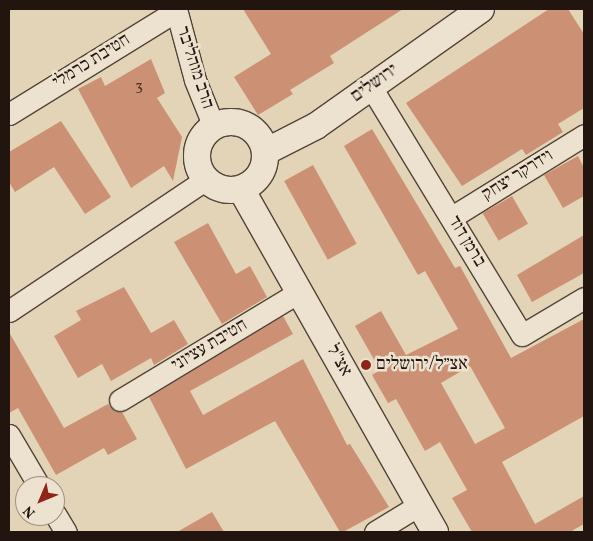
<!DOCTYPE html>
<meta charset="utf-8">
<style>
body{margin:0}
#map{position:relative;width:593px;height:541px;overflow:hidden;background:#e3d3b7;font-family:Vollkorn,"Frank Ruhl Libre",serif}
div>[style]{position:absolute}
.building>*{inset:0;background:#cc9175;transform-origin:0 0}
.roads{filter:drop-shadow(1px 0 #524438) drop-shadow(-1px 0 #524438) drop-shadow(0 1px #524438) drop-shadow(0 -1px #524438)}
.minor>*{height:21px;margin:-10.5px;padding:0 10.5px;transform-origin:10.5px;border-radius:10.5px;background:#ede2d0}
.tertiary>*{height:26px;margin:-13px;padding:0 13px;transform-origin:13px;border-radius:13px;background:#ede2d0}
.tertiary>.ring{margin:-13px;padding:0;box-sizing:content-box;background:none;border:26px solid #ede2d0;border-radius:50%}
.dots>*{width:14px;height:14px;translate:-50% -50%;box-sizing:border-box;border:2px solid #ede2d0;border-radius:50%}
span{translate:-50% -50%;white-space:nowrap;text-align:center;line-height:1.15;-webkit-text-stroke:5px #ede2d0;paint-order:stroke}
.number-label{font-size:15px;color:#4c3328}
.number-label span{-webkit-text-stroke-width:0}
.street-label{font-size:18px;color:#22140e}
.poi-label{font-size:18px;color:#22140e}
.left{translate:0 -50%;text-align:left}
.frame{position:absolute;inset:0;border:10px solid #22140e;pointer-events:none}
.north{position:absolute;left:15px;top:476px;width:50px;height:50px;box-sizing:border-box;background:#ede2d0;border:1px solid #9c9082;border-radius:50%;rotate:225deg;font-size:14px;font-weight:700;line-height:20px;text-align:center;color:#22140e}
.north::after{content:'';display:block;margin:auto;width:18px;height:22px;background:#8f2418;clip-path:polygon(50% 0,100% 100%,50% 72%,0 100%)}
</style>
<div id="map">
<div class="building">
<div style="clip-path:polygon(243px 9px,403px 9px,330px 56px,334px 63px,290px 90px,293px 94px,258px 115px,234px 77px,271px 54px)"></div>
<div style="clip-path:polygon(549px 9px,568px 9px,584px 34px,584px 108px,558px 124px,563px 132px,526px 155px,522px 149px,462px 186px,406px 103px)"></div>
<div style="clip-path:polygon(151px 59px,165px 93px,157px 98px,182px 137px,173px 181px,164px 166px,131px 188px,78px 89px,101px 77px,105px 86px)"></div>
<div style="clip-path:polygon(61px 121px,111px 197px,85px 214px,54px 167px,15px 192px,9px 182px,9px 152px)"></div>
<div style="clip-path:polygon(evenodd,372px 129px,455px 268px,460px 266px,511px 358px,584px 319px,584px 416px,502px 462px,535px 524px,584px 496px,584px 524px,570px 532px,472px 532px,452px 498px,467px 490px,440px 442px,425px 451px,396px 399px,388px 403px,372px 375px,380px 370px,355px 326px,381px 311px,406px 355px,458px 329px,425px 271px,418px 275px,344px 146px,372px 129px,470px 366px,505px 428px,475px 444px,441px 383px,470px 366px)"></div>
<div style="clip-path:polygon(578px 156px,584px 168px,584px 196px,563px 208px,544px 175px)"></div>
<div style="left:313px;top:165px;width:90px;height:33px;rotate:61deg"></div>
<div style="left:512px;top:196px;width:32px;height:34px;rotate:60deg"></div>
<div style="clip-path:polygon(208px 223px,236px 274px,250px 266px,267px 297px,222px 324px,174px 242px)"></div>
<div style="clip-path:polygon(584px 235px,584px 273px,532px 302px,517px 275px)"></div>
<div style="clip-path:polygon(124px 287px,151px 333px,174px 320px,188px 344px,154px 365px,151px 358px,111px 381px,102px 364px,78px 378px,54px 336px,81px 320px,76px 311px)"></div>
<div style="clip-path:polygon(283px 316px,293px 334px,190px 391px,203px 415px,303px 359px,347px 445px,350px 444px,389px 507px,343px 532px,340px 532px,275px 421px,186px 469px,149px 397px)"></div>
<div style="clip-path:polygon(9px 332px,64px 428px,108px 404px,114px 411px,122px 412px,137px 439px,108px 455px,104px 448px,56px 475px,18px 408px,9px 413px)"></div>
<div style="clip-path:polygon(212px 512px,224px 532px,177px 532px)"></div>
</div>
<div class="roads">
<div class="minor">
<div style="left:176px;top:9px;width:73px;rotate:75deg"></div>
<div style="left:195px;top:80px;width:51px;rotate:68deg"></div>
<div style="left:371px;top:87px;width:290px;rotate:58.7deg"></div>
<div style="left:522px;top:335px;width:72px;rotate:-30.8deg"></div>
<div style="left:9px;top:114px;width:196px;rotate:-31.7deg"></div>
<div style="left:452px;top:217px;width:155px;rotate:-31.8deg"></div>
<div style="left:9px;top:311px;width:237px;rotate:-33.8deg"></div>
<div style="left:120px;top:400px;width:209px;rotate:-31.1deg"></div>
<div style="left:9px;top:435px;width:59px;rotate:59.5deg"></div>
<div style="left:55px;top:514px;width:21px;rotate:59deg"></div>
<div style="left:375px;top:532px;width:52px;rotate:-31.5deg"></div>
</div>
<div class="tertiary">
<div class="ring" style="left:197px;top:122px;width:42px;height:42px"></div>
<div style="left:265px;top:152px;width:57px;rotate:-27deg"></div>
<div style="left:316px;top:126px;width:202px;rotate:-35.3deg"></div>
<div style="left:241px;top:189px;width:394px;rotate:60.5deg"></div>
</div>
</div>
<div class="dots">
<div style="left:366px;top:365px;background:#8f2418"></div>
</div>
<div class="number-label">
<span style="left:139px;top:87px">3</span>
</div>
<div class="street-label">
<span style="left:92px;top:62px;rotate:-32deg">חטיבת כרמלי</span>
<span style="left:194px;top:68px;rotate:72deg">הרב מוהליבר</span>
<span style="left:375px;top:84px;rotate:-35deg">ירושלים</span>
<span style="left:518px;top:176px;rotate:-32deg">וידרקר יצחק</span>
<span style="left:466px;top:242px;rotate:59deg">ברמן דוד</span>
<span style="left:210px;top:346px;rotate:-31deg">חטיבת עציוני</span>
<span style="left:338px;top:361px;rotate:61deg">אצ"ל</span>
</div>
<div class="poi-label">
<span class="left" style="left:376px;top:365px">אצ״ל/ירושלים</span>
</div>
<div class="frame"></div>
<div class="north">N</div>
</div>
